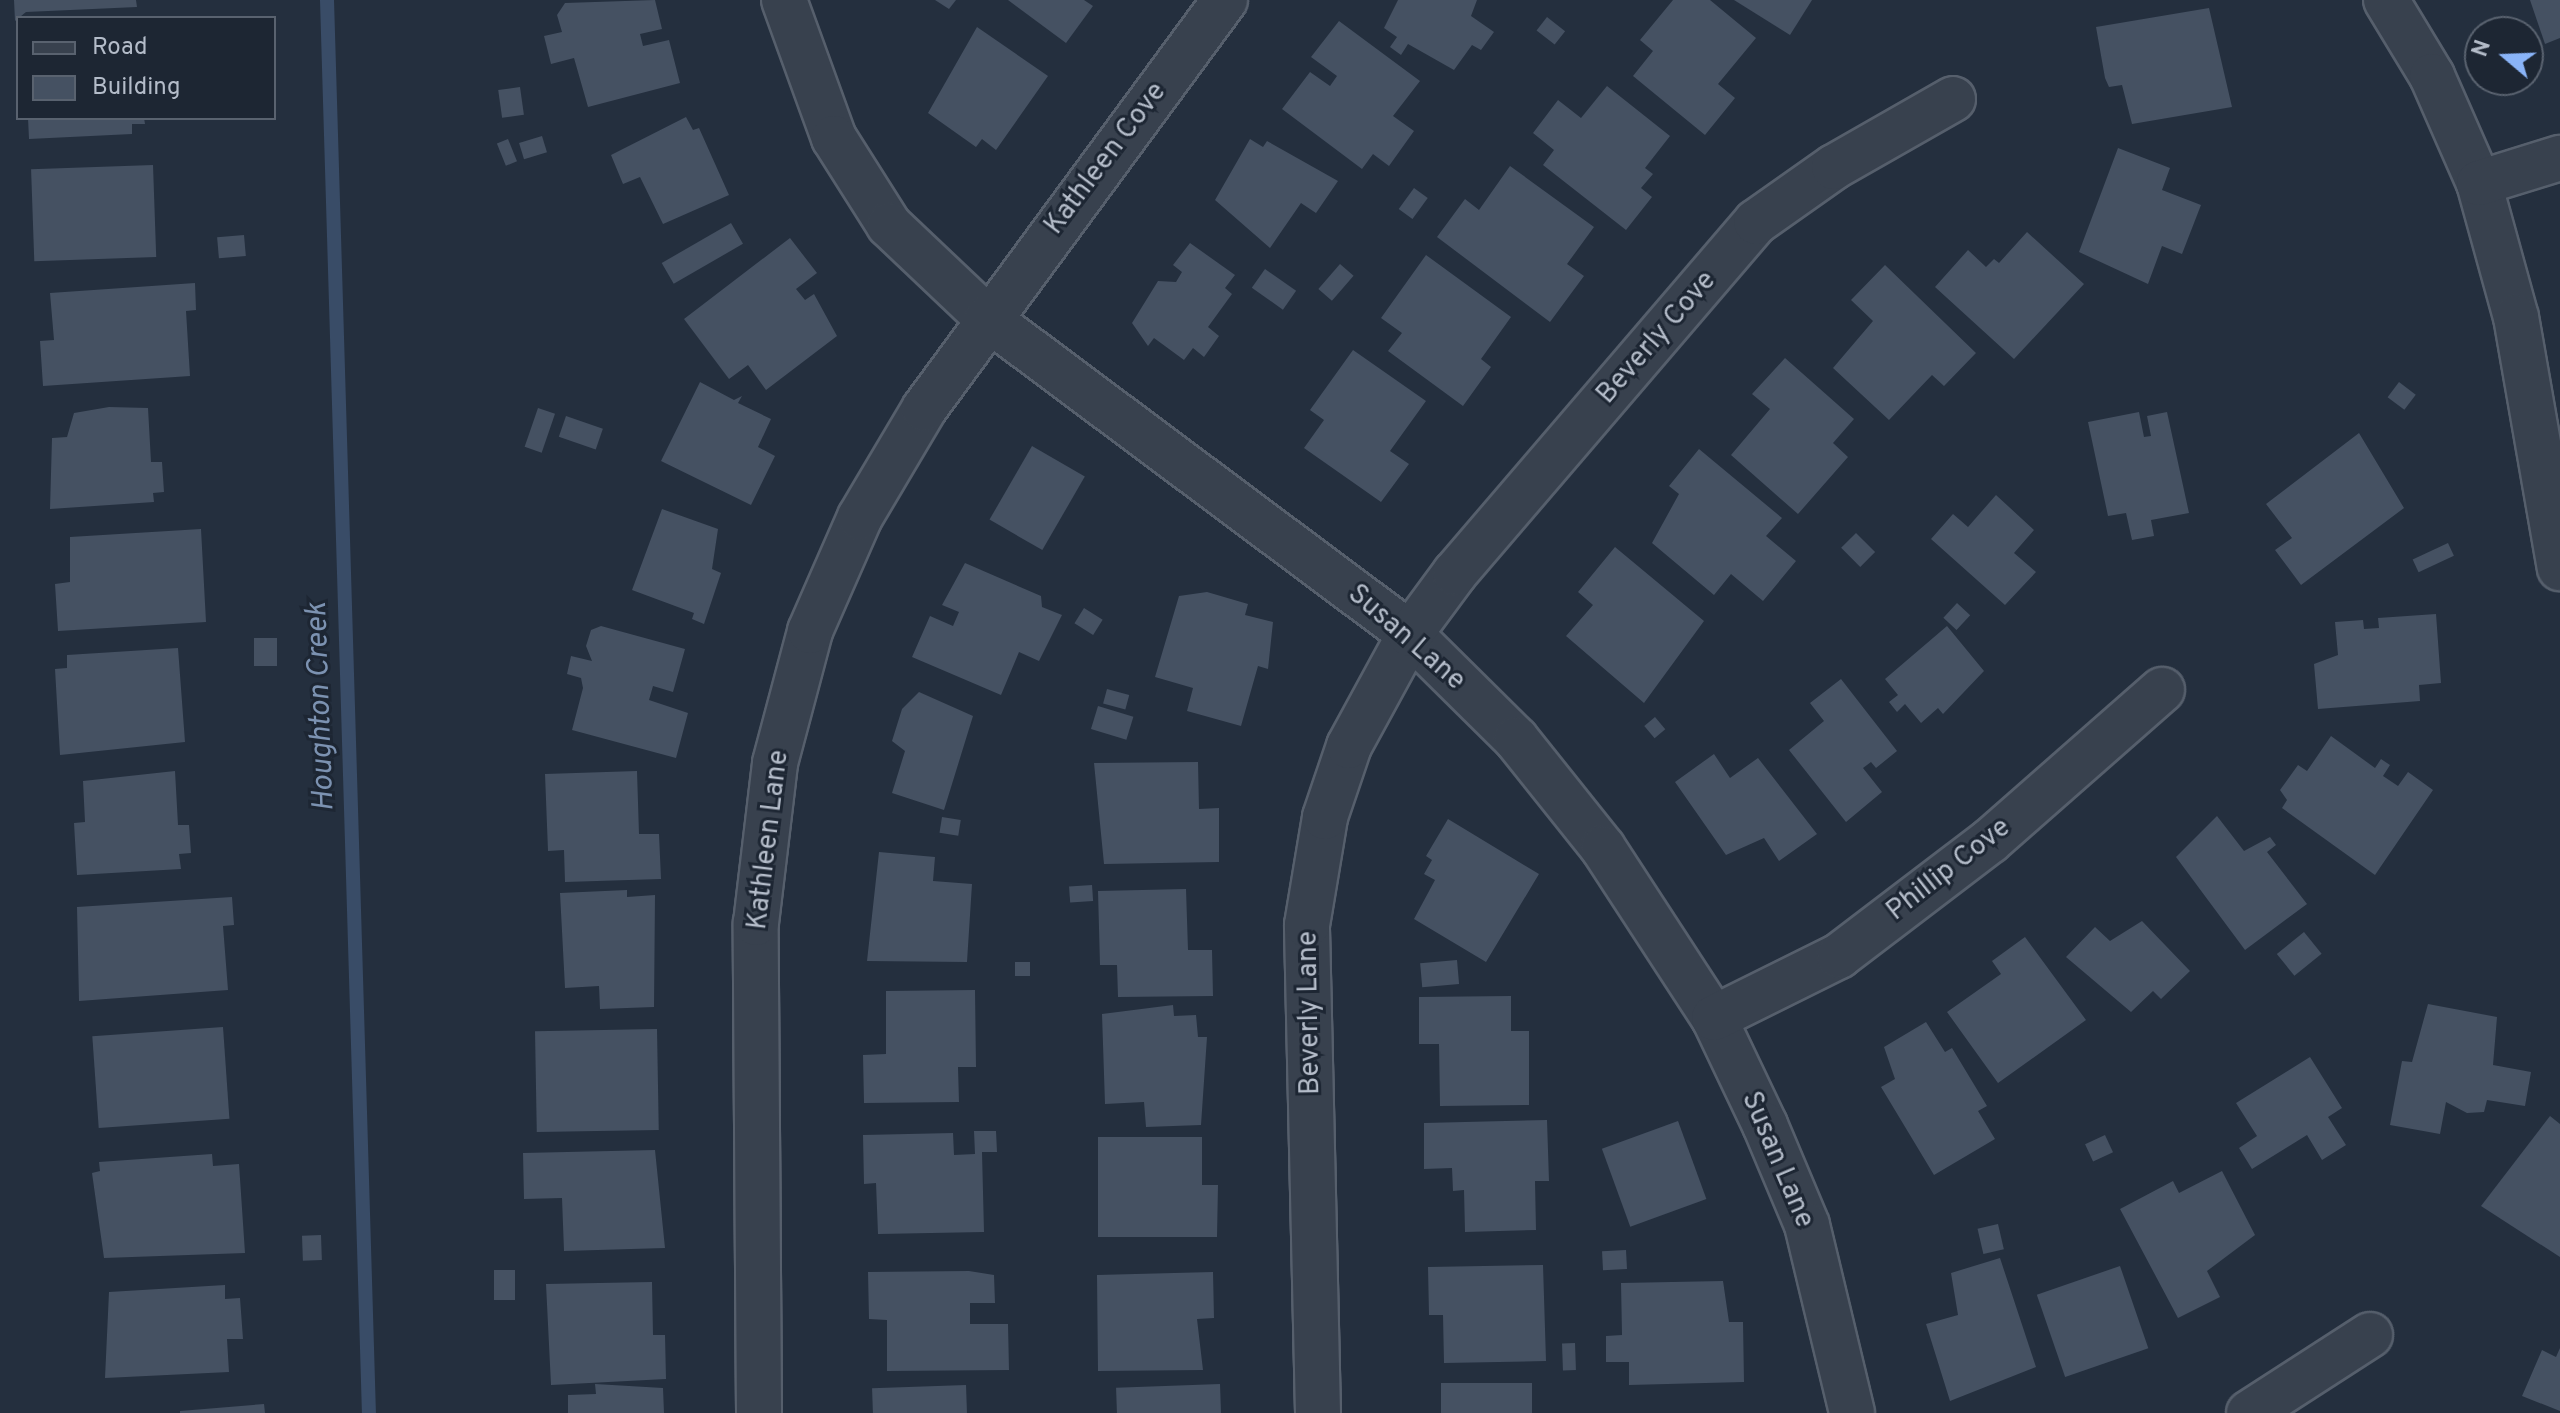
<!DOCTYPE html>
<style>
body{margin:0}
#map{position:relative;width:2560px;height:1413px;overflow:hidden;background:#242f3e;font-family:Overpass,sans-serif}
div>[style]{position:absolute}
.stream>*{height:14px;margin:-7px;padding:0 7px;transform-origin:7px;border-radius:7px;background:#394c67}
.building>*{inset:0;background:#455162;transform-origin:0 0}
.roads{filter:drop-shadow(2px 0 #565f6c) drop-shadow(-2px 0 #565f6c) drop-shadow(0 2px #565f6c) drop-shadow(0 -2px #565f6c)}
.minor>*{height:44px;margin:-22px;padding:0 22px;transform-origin:22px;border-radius:22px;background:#38414e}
span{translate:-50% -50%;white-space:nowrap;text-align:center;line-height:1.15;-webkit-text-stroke:6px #1d2633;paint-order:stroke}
.street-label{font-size:28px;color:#b4bcc9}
.water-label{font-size:30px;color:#7c92b1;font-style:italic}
.legend{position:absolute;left:16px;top:16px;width:260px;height:104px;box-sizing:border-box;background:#1d2633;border:2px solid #59626f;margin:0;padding:10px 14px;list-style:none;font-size:24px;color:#b4bcc9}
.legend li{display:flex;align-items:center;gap:16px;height:40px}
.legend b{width:40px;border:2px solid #59626f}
.north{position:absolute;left:2464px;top:16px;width:80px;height:80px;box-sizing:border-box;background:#1d2633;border:2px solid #59626f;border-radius:50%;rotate:289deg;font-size:22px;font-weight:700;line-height:32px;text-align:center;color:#b4bcc9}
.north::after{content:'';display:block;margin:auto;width:28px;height:36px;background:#8ab4f8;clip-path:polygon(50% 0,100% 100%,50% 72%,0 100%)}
</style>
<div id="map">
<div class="stream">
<div style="left:327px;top:0;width:1414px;rotate:88.3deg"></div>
</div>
<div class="building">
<div style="clip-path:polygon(14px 0,136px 0,137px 7px,26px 12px,15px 21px)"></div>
<div style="clip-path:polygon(655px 0,662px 29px,640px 34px,643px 46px,669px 40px,680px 83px,588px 107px,574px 58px,551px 64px,544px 36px,562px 32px,557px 15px,565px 3px)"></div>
<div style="clip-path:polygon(935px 0,956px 0,949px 9px)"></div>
<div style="clip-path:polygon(1008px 0,1084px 0,1093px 6px,1066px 43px)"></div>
<div style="clip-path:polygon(1398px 0,1477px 0,1471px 16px,1494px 32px,1481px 50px,1472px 45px,1454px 70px,1408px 44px,1401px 55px,1390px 47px,1397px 37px,1384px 28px)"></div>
<div style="clip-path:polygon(1673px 0,1710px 0,1756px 38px,1718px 84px,1735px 98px,1705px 135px,1633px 76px,1653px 51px,1640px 40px)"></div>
<div style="clip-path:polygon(1734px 0,1812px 0,1790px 35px)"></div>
<div style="clip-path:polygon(2530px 0,2560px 0,2560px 38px,2545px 44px)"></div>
<div style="clip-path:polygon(2209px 8px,2232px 107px,2132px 124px,2122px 85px,2109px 87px,2105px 78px,2096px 27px)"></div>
<div style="left:1547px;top:17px;width:23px;height:17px;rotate:38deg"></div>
<div style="clip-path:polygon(1339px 21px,1420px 81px,1393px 116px,1414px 131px,1389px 166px,1373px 154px,1362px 169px,1282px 109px,1310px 72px,1330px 86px,1337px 76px,1311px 57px)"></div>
<div style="clip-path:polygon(977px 27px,1048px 76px,996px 150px,982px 139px,976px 147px,928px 113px)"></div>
<div style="clip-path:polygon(1607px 86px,1670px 136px,1645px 168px,1653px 174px,1641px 188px,1652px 197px,1626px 230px,1543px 165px,1554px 150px,1533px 133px,1558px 100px,1581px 118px)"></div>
<div style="left:520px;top:87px;width:28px;height:22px;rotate:82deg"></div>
<div style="clip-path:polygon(686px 117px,693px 130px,699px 128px,729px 195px,663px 224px,640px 177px,623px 184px,611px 155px)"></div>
<div style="clip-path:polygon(28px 118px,144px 118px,145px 124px,132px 124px,132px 134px,29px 139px)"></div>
<div style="left:542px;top:136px;width:17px;height:24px;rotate:73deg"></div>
<div style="left:508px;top:139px;width:24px;height:12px;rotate:68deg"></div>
<div style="clip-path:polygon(1250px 139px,1263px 147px,1267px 141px,1338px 181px,1316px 213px,1301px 203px,1270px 248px,1215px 200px)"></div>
<div style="clip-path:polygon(2118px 148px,2170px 168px,2162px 190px,2201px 205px,2182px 254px,2162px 246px,2148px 284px,2079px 252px)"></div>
<div style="left:153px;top:165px;width:92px;height:122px;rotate:88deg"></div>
<div style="clip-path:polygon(1510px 166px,1594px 227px,1567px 264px,1584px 276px,1550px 322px,1437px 237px,1465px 199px,1479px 210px)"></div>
<div style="left:1414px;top:188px;width:17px;height:26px;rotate:36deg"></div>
<div style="left:731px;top:223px;width:24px;height:80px;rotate:60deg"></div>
<div style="clip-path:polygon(2027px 232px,2084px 284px,2014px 359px,1935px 287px,1968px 250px,1986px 267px,1994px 259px,1999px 263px)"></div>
<div style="left:244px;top:235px;width:21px;height:27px;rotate:85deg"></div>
<div style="clip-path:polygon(790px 238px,817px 273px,796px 289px,805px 300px,814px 294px,837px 336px,766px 390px,748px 365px,729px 379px,684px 319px)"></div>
<div style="clip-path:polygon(1190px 243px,1235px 275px,1225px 288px,1232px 294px,1208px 327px,1219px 336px,1204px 357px,1193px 348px,1184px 360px,1154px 338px,1148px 346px,1132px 323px,1158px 281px,1176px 282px,1182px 272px,1173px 265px)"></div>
<div style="clip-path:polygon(1426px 255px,1511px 317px,1481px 359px,1491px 367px,1463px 406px,1388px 351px,1402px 333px,1381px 318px)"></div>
<div style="left:1340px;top:264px;width:18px;height:33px;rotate:41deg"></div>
<div style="clip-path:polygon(1885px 265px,1976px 353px,1944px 386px,1932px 375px,1889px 420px,1833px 368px,1873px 321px,1851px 300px)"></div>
<div style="left:1265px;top:269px;width:38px;height:23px;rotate:35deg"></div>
<div style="clip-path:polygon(195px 283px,196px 310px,186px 311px,190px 376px,43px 386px,40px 341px,54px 340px,50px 293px)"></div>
<div style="clip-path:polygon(1353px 350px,1426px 401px,1390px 451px,1409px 464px,1381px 502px,1304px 448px,1324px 420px,1310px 410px)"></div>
<div style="clip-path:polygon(1785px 358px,1854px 419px,1833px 443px,1848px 457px,1798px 514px,1731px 455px,1770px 409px,1752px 394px)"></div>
<div style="clip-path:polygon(700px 382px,734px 400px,742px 396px,738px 403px,771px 419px,758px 447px,775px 456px,751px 505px,661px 461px)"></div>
<div style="left:2399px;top:382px;width:21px;height:19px;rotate:37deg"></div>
<div style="clip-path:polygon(109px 407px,148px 408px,151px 462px,162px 462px,164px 492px,153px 493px,154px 502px,50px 509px,52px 438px,67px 437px,74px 413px)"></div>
<div style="left:538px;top:408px;width:18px;height:41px;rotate:19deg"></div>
<div style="clip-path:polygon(2139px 412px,2144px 437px,2151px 436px,2147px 416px,2167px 412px,2189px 513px,2151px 520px,2154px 536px,2132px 540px,2126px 513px,2108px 516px,2088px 422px)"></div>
<div style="left:566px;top:416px;width:39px;height:22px;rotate:19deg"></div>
<div style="clip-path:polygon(2359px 433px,2404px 508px,2301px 585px,2275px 550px,2292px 538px,2266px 504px)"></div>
<div style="left:1032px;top:446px;width:61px;height:85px;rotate:30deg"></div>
<div style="clip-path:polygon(1699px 449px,1782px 518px,1766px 536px,1796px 561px,1763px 601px,1731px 574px,1714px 595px,1652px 543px,1679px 494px,1669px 486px)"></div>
<div style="clip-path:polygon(1996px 495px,2034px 530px,2014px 553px,2036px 572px,2005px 605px,1931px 539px,1953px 514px,1968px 527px)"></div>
<div style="clip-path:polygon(662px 509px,718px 529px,712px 569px,721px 573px,704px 624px,692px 619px,694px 613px,632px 590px)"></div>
<div style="clip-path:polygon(201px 529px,206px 622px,58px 631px,55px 584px,70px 582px,70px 537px)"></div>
<div style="left:1856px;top:533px;width:27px;height:21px;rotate:45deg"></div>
<div style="left:2448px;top:543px;width:14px;height:39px;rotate:65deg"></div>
<div style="clip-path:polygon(1615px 547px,1704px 621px,1644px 703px,1566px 636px,1593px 605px,1578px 592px)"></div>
<div style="clip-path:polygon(965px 563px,1041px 596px,1042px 607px,1062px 615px,1039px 661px,1019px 652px,1001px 695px,912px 657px,930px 616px,953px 626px,959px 612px,942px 605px)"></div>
<div style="clip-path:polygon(1207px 592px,1248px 604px,1245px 615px,1273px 622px,1268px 669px,1258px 666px,1241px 726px,1187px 711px,1193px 688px,1155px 677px,1179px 596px)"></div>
<div style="left:1957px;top:603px;width:18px;height:20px;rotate:43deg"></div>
<div style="left:1084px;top:608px;width:22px;height:18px;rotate:32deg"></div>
<div style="clip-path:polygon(2436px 614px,2441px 683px,2419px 685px,2420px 701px,2318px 709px,2314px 664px,2338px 655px,2335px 622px,2363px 620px,2364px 629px,2379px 628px,2378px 618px)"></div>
<div style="clip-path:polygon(601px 626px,685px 649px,673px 692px,653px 686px,649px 700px,688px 713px,676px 758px,572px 730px,583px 688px,581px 678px,567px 674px,571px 656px,592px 661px,586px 646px,591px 630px)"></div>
<div style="clip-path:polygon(1947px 626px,1984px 671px,1943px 714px,1938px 708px,1921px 723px,1905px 704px,1897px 712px,1889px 702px,1898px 695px,1885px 679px)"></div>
<div style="left:254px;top:638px;width:23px;height:28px"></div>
<div style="clip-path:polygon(178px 648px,185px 742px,60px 755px,55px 669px,67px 668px,67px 655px)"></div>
<div style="clip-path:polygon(1841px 679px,1897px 751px,1876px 768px,1871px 762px,1863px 768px,1882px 792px,1846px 822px,1789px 750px,1824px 721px,1810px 703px)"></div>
<div style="left:1107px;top:689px;width:23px;height:15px;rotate:15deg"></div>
<div style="clip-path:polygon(919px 692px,973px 716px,944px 810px,892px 793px,905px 751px,892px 741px,902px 709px)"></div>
<div style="left:1098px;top:706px;width:37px;height:24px;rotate:17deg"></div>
<div style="left:1655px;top:717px;width:16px;height:14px;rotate:50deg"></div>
<div style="clip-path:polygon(2331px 736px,2375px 768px,2381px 759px,2390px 765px,2383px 776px,2398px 786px,2408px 772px,2433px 790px,2375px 875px,2282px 808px,2287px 800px,2280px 790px,2298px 765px,2307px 771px)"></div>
<div style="clip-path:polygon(1714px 754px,1730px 778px,1758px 758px,1817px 834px,1779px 861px,1764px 838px,1726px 855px,1675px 782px)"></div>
<div style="clip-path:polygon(1198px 762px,1199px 809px,1219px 808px,1219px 862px,1104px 864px,1094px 763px)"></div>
<div style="clip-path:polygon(175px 771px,178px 825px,189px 825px,191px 853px,179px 854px,181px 869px,77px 875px,74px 823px,85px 822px,83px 781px)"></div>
<div style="clip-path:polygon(637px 771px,639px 834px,659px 834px,661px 879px,565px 882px,564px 850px,548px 851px,545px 774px)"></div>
<div style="clip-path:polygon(2217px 816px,2244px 851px,2270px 837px,2276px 845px,2267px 852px,2307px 904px,2245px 950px,2176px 857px)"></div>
<div style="left:942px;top:817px;width:19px;height:16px;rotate:9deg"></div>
<div style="clip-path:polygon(1448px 819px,1539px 874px,1486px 962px,1414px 919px,1435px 880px,1424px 874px,1432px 860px,1426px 856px)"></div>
<div style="clip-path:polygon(879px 852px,935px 857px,933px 881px,972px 884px,967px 962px,867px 961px)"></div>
<div style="left:1092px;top:885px;width:16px;height:23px;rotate:86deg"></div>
<div style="clip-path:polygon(1186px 889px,1188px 950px,1212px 950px,1213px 996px,1118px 997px,1117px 965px,1100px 965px,1098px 891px)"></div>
<div style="clip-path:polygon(627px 890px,627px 897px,655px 895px,654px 1007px,600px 1009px,599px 986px,565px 988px,560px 893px)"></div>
<div style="clip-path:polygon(232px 897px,234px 925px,223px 926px,228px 990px,79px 1001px,77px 907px)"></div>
<div style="clip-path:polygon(2142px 921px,2190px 971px,2161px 999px,2153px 991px,2131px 1012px,2066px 957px,2095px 927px,2110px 941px)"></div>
<div style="left:2304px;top:932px;width:28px;height:35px;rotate:51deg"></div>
<div style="clip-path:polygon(2025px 937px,2086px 1020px,1998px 1083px,1947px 1012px,2001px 974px,1992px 961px)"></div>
<div style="left:1457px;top:960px;width:24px;height:37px;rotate:85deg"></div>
<div style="left:1015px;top:962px;width:15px;height:14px"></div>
<div style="clip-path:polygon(975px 990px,976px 1067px,958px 1067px,959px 1102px,864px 1103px,863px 1055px,886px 1054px,886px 991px)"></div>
<div style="clip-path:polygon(1511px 996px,1511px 1031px,1529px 1031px,1529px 1105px,1440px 1106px,1439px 1044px,1419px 1044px,1419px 997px)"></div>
<div style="clip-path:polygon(2428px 1004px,2497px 1017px,2493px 1065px,2531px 1072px,2525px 1106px,2487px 1100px,2484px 1112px,2467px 1113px,2446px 1102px,2440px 1134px,2390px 1125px,2402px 1061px,2412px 1062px)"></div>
<div style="clip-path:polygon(1173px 1005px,1174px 1016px,1196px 1015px,1198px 1037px,1207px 1037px,1201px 1125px,1146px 1127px,1144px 1102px,1105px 1104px,1102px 1014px)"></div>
<div style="clip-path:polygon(1926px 1022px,1945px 1052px,1952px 1048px,1987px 1106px,1978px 1111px,1995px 1139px,1934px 1175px,1881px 1087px,1895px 1079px,1884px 1047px)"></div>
<div style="left:223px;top:1027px;width:92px;height:131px;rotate:86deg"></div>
<div style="left:657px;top:1029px;width:101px;height:122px;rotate:89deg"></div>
<div style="clip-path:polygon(2310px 1057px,2342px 1108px,2328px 1117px,2346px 1145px,2322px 1160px,2307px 1135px,2252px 1169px,2239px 1148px,2257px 1136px,2236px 1103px)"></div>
<div style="clip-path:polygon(2550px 1116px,2560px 1124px,2560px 1257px,2481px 1206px)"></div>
<div style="clip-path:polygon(1547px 1120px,1549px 1181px,1535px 1181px,1536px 1230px,1465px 1232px,1464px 1190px,1453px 1191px,1452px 1168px,1424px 1169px,1424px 1123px)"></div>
<div style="left:1678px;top:1121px;width:83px;height:81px;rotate:70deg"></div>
<div style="clip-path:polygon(974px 1131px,996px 1131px,997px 1152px,982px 1152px,984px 1232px,878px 1234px,876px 1183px,864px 1184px,863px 1135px,953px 1133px,954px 1155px,975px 1154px)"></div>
<div style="left:2105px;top:1135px;width:19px;height:22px;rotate:65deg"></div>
<div style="clip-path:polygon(1098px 1137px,1202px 1137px,1202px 1185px,1218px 1185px,1217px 1237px,1098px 1237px)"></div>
<div style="clip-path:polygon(655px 1150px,665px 1248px,564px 1251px,562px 1198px,524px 1199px,523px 1153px)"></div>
<div style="clip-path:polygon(212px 1154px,213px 1166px,239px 1164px,245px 1253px,104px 1258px,92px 1173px,100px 1171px,99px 1162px)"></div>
<div style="clip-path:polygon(2222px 1171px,2255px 1235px,2207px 1271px,2220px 1297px,2178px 1318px,2120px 1209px,2173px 1181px,2179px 1193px)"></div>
<div style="left:1998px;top:1224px;width:26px;height:21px;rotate:77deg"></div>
<div style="left:321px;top:1235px;width:25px;height:19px;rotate:88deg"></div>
<div style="left:1626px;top:1250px;width:19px;height:24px;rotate:87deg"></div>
<div style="clip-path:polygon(2000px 1258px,2036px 1367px,1950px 1401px,1926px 1324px,1958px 1315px,1951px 1273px)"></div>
<div style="clip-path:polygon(1543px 1265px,1546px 1361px,1444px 1363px,1443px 1315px,1429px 1315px,1428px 1267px)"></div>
<div style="left:2120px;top:1266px;width:87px;height:88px;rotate:71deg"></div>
<div style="left:494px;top:1270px;width:21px;height:30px"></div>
<div style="clip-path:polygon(969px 1271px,994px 1275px,995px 1303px,970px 1303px,970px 1324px,1008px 1324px,1009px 1370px,887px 1371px,887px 1320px,869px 1319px,868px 1272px)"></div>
<div style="clip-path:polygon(1213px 1272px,1214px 1318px,1197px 1319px,1203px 1370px,1098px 1371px,1097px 1275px)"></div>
<div style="clip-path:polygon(1723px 1281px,1729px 1322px,1743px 1322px,1744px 1382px,1629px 1385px,1629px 1362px,1606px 1362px,1606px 1336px,1622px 1335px,1621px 1283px)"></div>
<div style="clip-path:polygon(652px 1282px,653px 1335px,665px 1335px,666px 1379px,551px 1385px,546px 1284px)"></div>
<div style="clip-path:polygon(225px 1285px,225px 1299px,240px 1298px,243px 1339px,227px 1339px,229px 1372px,105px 1378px,109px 1292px)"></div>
<div style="left:1575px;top:1343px;width:27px;height:13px;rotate:88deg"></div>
<div style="clip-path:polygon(2560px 1348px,2560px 1411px,2522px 1396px,2542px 1350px,2556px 1357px)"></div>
<div style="left:1441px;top:1383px;width:91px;height:30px"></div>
<div style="clip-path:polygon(595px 1384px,663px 1388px,664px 1413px,568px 1413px,568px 1395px,596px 1394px)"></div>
<div style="left:1220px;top:1384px;width:29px;height:104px;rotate:88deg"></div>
<div style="left:966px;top:1385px;width:28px;height:94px;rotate:88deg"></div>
<div style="clip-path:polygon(264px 1404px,265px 1413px,180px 1413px,180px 1411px)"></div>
</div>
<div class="roads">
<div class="minor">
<div style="left:784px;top:0;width:147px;rotate:70.1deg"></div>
<div style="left:834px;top:138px;width:103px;rotate:57.7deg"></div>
<div style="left:889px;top:225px;width:135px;rotate:43.5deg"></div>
<div style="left:987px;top:318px;width:528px;rotate:36.76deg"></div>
<div style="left:1410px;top:634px;width:149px;rotate:44.7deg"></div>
<div style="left:1516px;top:739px;width:139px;rotate:51.4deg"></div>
<div style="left:1603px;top:848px;width:203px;rotate:56.9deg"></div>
<div style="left:1714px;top:1018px;width:119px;rotate:64.5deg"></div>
<div style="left:1765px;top:1125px;width:108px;rotate:67.2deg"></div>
<div style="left:1807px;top:1225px;width:193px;rotate:76.5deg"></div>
<div style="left:2386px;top:0;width:89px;rotate:58.8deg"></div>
<div style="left:2432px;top:76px;width:117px;rotate:66.3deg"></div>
<div style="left:2479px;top:183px;width:139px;rotate:74.6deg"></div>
<div style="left:2516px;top:317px;width:255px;rotate:80.1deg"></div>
<div style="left:2479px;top:183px;width:85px;rotate:-17.2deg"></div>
<div style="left:1714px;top:1018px;width:140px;rotate:-26.4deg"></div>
<div style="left:1839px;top:956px;width:190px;rotate:-37.3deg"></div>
<div style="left:1990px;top:841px;width:229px;rotate:-41.3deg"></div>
<div style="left:759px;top:1413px;width:490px;rotate:-90.4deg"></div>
<div style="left:756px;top:923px;width:161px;rotate:-83.2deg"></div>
<div style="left:775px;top:763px;width:137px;rotate:-75.1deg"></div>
<div style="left:810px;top:631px;width:124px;rotate:-66.3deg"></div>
<div style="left:860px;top:517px;width:126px;rotate:-59.3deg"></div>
<div style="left:924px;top:409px;width:508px;rotate:-53.65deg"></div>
<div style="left:1318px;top:1413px;width:488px;rotate:-91.3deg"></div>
<div style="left:1307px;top:925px;width:109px;rotate:-80.5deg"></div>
<div style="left:1325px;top:817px;width:75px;rotate:-71.3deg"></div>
<div style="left:1349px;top:746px;width:128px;rotate:-61.4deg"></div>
<div style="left:1410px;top:634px;width:76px;rotate:-53.6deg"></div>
<div style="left:1455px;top:573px;width:462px;rotate:-49.4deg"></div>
<div style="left:1756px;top:222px;width:95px;rotate:-35.2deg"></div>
<div style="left:1834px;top:167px;width:137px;rotate:-29.7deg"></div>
<div style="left:2249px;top:1413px;width:144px;rotate:-32.8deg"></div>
</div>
</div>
<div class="street-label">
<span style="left:1106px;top:159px;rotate:-53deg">Kathleen Cove</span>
<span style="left:1657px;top:338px;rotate:-49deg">Beverly Cove</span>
<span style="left:1406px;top:638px;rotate:41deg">Susan Lane</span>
<span style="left:769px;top:840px;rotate:-83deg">Kathleen Lane</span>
<span style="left:1949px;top:870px;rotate:-38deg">Phillip Cove</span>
<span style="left:1310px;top:1013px;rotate:-91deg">Beverly Lane</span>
<span style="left:1777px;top:1160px;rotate:67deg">Susan Lane</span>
</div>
<div class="water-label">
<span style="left:322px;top:707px;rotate:-92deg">Houghton Creek</span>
</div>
<ul class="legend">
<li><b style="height:10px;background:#38414e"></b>Road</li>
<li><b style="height:22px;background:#455162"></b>Building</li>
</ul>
<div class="north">N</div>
</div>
